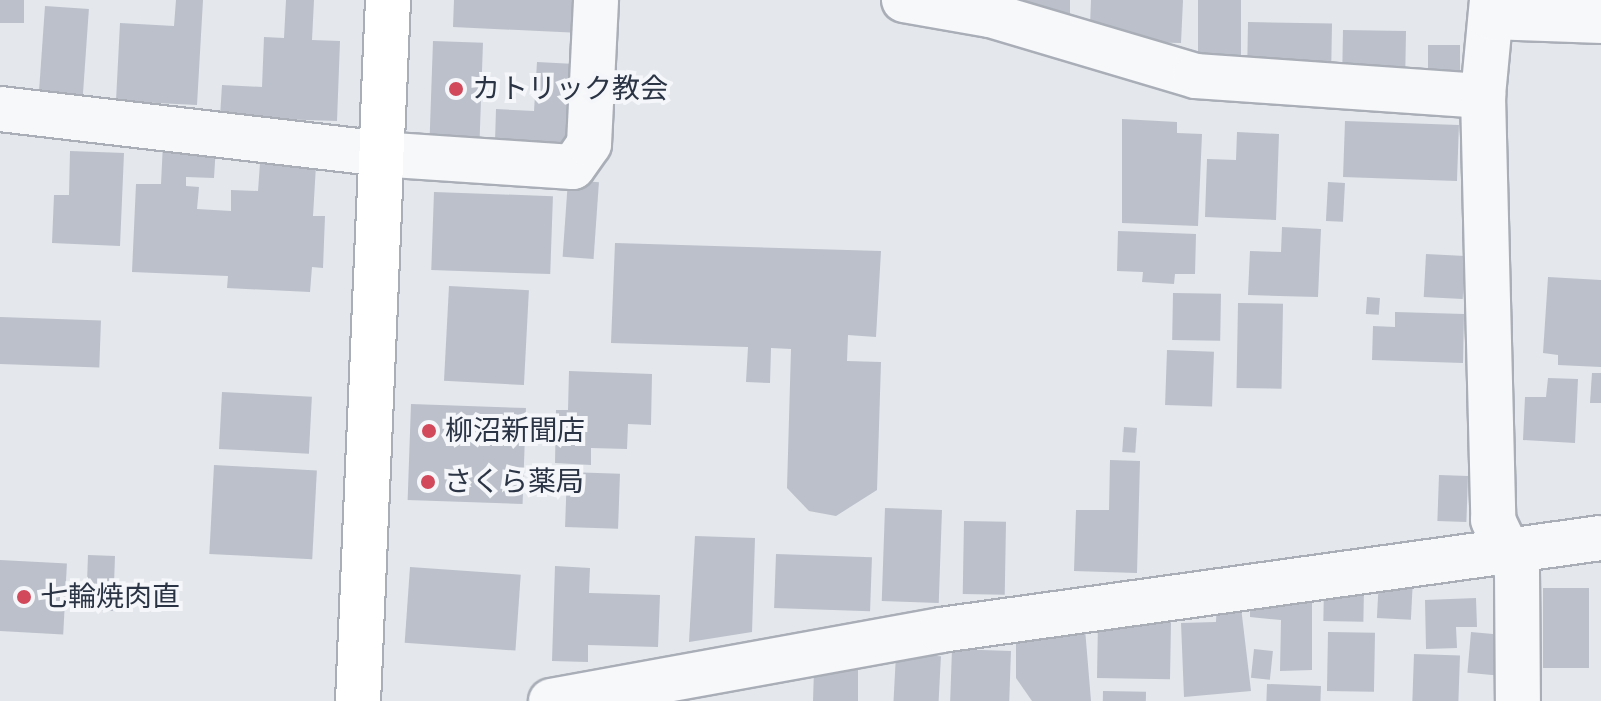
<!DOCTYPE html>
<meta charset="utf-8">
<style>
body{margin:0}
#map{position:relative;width:1601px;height:701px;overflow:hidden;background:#e4e7ec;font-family:Arial,"Noto Sans JP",sans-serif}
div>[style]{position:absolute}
.building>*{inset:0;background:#bbc0ca;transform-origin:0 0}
.roads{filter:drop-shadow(2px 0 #a9aeb7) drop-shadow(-2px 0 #a9aeb7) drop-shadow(0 2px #a9aeb7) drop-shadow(0 -2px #a9aeb7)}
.street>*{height:44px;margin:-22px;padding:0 22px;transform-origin:22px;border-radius:22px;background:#f7f8fa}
.secondary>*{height:44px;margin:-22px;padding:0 22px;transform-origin:22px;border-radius:22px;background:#fff}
.dots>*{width:22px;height:22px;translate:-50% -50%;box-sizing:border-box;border:4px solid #f4f6f9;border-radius:50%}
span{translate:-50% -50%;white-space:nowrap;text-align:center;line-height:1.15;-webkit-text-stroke:8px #f4f6f9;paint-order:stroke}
.poi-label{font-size:28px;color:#2b3445}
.left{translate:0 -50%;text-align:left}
</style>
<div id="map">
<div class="building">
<div style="left:0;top:0;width:24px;height:23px"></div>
<div style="clip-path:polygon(176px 0,203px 0,197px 105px,116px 101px,120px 23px,174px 26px)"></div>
<div style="clip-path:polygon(286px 0,314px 0,312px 40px,340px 41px,337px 121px,220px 117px,222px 85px,262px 87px,264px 37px,284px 38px)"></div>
<div style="clip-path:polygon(454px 0,582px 0,581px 33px,453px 27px)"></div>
<div style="clip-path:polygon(1026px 0,1070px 0,1070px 13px,1026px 11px)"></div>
<div style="clip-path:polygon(1091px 0,1183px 0,1181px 43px,1135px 42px,1090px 26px)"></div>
<div style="left:1198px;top:0;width:43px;height:63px"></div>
<div style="left:45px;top:6px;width:44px;height:89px;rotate:4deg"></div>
<div style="left:1248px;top:22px;width:84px;height:46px;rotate:1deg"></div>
<div style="left:1343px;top:30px;width:63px;height:44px;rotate:1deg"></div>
<div style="left:433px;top:41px;width:50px;height:94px;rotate:2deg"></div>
<div style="left:1428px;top:45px;width:32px;height:30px"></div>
<div style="clip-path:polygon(537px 62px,575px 64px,571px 144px,495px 142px,496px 109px,534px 111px)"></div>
<div style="clip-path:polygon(1122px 119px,1177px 122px,1177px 133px,1202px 134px,1198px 226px,1122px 223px)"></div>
<div style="left:1345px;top:121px;width:114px;height:56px;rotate:2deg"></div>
<div style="clip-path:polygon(1237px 132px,1279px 134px,1276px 220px,1205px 217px,1207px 159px,1236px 160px)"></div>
<div style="clip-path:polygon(163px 143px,216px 146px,214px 178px,186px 177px,186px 186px,199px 187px,197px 209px,231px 211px,231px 190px,258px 191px,260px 163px,316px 165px,313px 216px,325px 216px,323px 268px,312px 267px,310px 292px,227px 288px,228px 276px,132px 272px,136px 184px,161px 184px)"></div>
<div style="clip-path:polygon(70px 151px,124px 153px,120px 246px,52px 243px,54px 195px,69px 195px)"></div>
<div style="left:568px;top:180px;width:31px;height:77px;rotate:4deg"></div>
<div style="left:1328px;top:182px;width:17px;height:39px;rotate:3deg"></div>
<div style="left:434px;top:192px;width:119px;height:78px;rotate:2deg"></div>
<div style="clip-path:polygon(1282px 227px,1321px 229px,1318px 297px,1248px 295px,1250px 251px,1281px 252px)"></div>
<div style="clip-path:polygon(1118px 231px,1196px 234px,1195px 274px,1175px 274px,1174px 284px,1142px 282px,1143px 272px,1117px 271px)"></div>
<div style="clip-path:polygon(615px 243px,881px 251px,876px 337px,848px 335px,847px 361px,881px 362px,877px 490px,836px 516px,809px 511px,787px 488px,791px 349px,771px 348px,770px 383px,746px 382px,748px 347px,611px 343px)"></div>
<div style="left:1426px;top:254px;width:39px;height:43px;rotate:3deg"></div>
<div style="clip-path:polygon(1548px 277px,1601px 280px,1601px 367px,1558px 365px,1558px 355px,1543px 353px)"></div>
<div style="left:449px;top:286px;width:80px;height:95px;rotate:3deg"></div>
<div style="left:1173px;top:293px;width:48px;height:47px;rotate:1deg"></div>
<div style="left:1367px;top:297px;width:13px;height:17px;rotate:4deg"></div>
<div style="left:1238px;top:303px;width:45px;height:85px;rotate:1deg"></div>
<div style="clip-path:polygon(1395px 312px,1464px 314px,1463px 363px,1372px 360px,1373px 326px,1395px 327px)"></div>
<div style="left:0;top:317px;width:101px;height:47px;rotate:2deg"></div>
<div style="left:1167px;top:350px;width:47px;height:55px;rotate:2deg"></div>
<div style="clip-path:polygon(569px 371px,652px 374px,651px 425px,628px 424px,627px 449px,591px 448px,591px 465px,555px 463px,556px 410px,568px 410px)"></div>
<div style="clip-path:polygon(1592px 373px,1601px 373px,1601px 403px,1590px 403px)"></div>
<div style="clip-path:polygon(1548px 378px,1578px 379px,1575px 443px,1523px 440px,1525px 397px,1546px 397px)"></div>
<div style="left:222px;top:392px;width:90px;height:57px;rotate:3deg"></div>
<div style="left:411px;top:404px;width:115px;height:96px;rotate:2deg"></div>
<div style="left:1124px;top:427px;width:13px;height:25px;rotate:4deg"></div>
<div style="clip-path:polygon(1110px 460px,1140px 461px,1137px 573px,1074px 571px,1076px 510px,1109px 510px)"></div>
<div style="left:214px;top:465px;width:103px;height:89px;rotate:3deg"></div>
<div style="left:567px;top:472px;width:53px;height:55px;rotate:2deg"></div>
<div style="left:1439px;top:475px;width:29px;height:46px;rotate:2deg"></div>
<div style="left:885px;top:508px;width:57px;height:93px;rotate:2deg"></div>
<div style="left:964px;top:521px;width:42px;height:73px;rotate:1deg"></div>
<div style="clip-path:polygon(695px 536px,755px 538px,752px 632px,689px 642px)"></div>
<div style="left:776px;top:554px;width:96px;height:54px;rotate:2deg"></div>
<div style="left:88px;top:555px;width:27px;height:55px;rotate:2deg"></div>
<div style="left:0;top:560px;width:67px;height:71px;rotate:3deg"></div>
<div style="clip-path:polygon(555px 566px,590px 568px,589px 593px,660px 595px,658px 647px,588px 645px,588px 662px,552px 661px)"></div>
<div style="left:410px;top:567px;width:111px;height:76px;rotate:4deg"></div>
<div style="left:1379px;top:578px;width:34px;height:40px;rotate:3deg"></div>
<div style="left:1324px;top:585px;width:40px;height:36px;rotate:1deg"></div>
<div style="left:1543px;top:588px;width:46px;height:80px"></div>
<div style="clip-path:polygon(1312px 591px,1312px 670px,1280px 671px,1281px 620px,1250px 617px,1250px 594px)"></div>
<div style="clip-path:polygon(1476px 598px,1477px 627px,1456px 627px,1457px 648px,1426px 649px,1425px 600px)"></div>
<div style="clip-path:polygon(1240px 599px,1251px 691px,1184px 697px,1181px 623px,1216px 622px,1217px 601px)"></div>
<div style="left:1098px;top:621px;width:73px;height:57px;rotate:1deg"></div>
<div style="clip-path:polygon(1085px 629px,1091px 701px,1032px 701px,1016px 678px,1016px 635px)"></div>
<div style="left:1328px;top:632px;width:47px;height:59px;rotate:1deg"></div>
<div style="left:1471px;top:632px;width:33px;height:41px;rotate:5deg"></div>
<div style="left:952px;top:649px;width:59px;height:52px;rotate:2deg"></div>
<div style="left:1254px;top:649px;width:19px;height:29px;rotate:6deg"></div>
<div style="left:896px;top:654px;width:45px;height:47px;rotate:3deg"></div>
<div style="left:1414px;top:654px;width:46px;height:47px;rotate:2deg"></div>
<div style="clip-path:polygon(858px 664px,858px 701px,813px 701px,814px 670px)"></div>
<div style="left:1267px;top:684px;width:54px;height:17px;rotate:2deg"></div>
<div style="left:1103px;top:691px;width:43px;height:10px;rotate:1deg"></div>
</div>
<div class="roads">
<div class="street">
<div style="left:904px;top:0;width:87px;rotate:9.9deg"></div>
<div style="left:990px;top:15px;width:215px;rotate:16.5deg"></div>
<div style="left:1196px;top:76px;width:288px;rotate:4deg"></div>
<div style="left:1492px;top:0;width:96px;rotate:95.4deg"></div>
<div style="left:1483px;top:96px;width:424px;rotate:88.6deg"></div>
<div style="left:1493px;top:520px;width:56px;rotate:64.8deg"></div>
<div style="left:1517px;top:571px;width:130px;rotate:89.6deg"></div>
<div style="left:1491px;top:17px;width:110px;rotate:2.1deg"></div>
<div style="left:0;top:109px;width:396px;rotate:6.7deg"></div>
<div style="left:393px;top:155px;width:180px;rotate:3.8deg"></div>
<div style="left:573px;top:167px;width:28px;rotate:-55deg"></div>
<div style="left:589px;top:144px;width:144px;rotate:-87.2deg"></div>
<div style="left:551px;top:701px;width:396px;rotate:-10.3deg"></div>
<div style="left:941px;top:630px;width:666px;rotate:-7.94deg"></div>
</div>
<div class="secondary">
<div style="left:358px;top:701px;width:702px;rotate:-87.55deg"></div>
</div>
</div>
<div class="dots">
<div style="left:456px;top:89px;background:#d1495b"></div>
<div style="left:429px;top:431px;background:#d1495b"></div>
<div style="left:428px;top:482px;background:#d1495b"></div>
<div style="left:24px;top:597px;background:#d1495b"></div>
</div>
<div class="poi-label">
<span class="left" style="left:472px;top:89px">カトリック教会</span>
<span class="left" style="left:445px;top:431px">柳沼新聞店</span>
<span class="left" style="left:444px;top:482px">さくら薬局</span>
<span class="left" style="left:40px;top:597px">七輪焼肉直</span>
</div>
</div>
